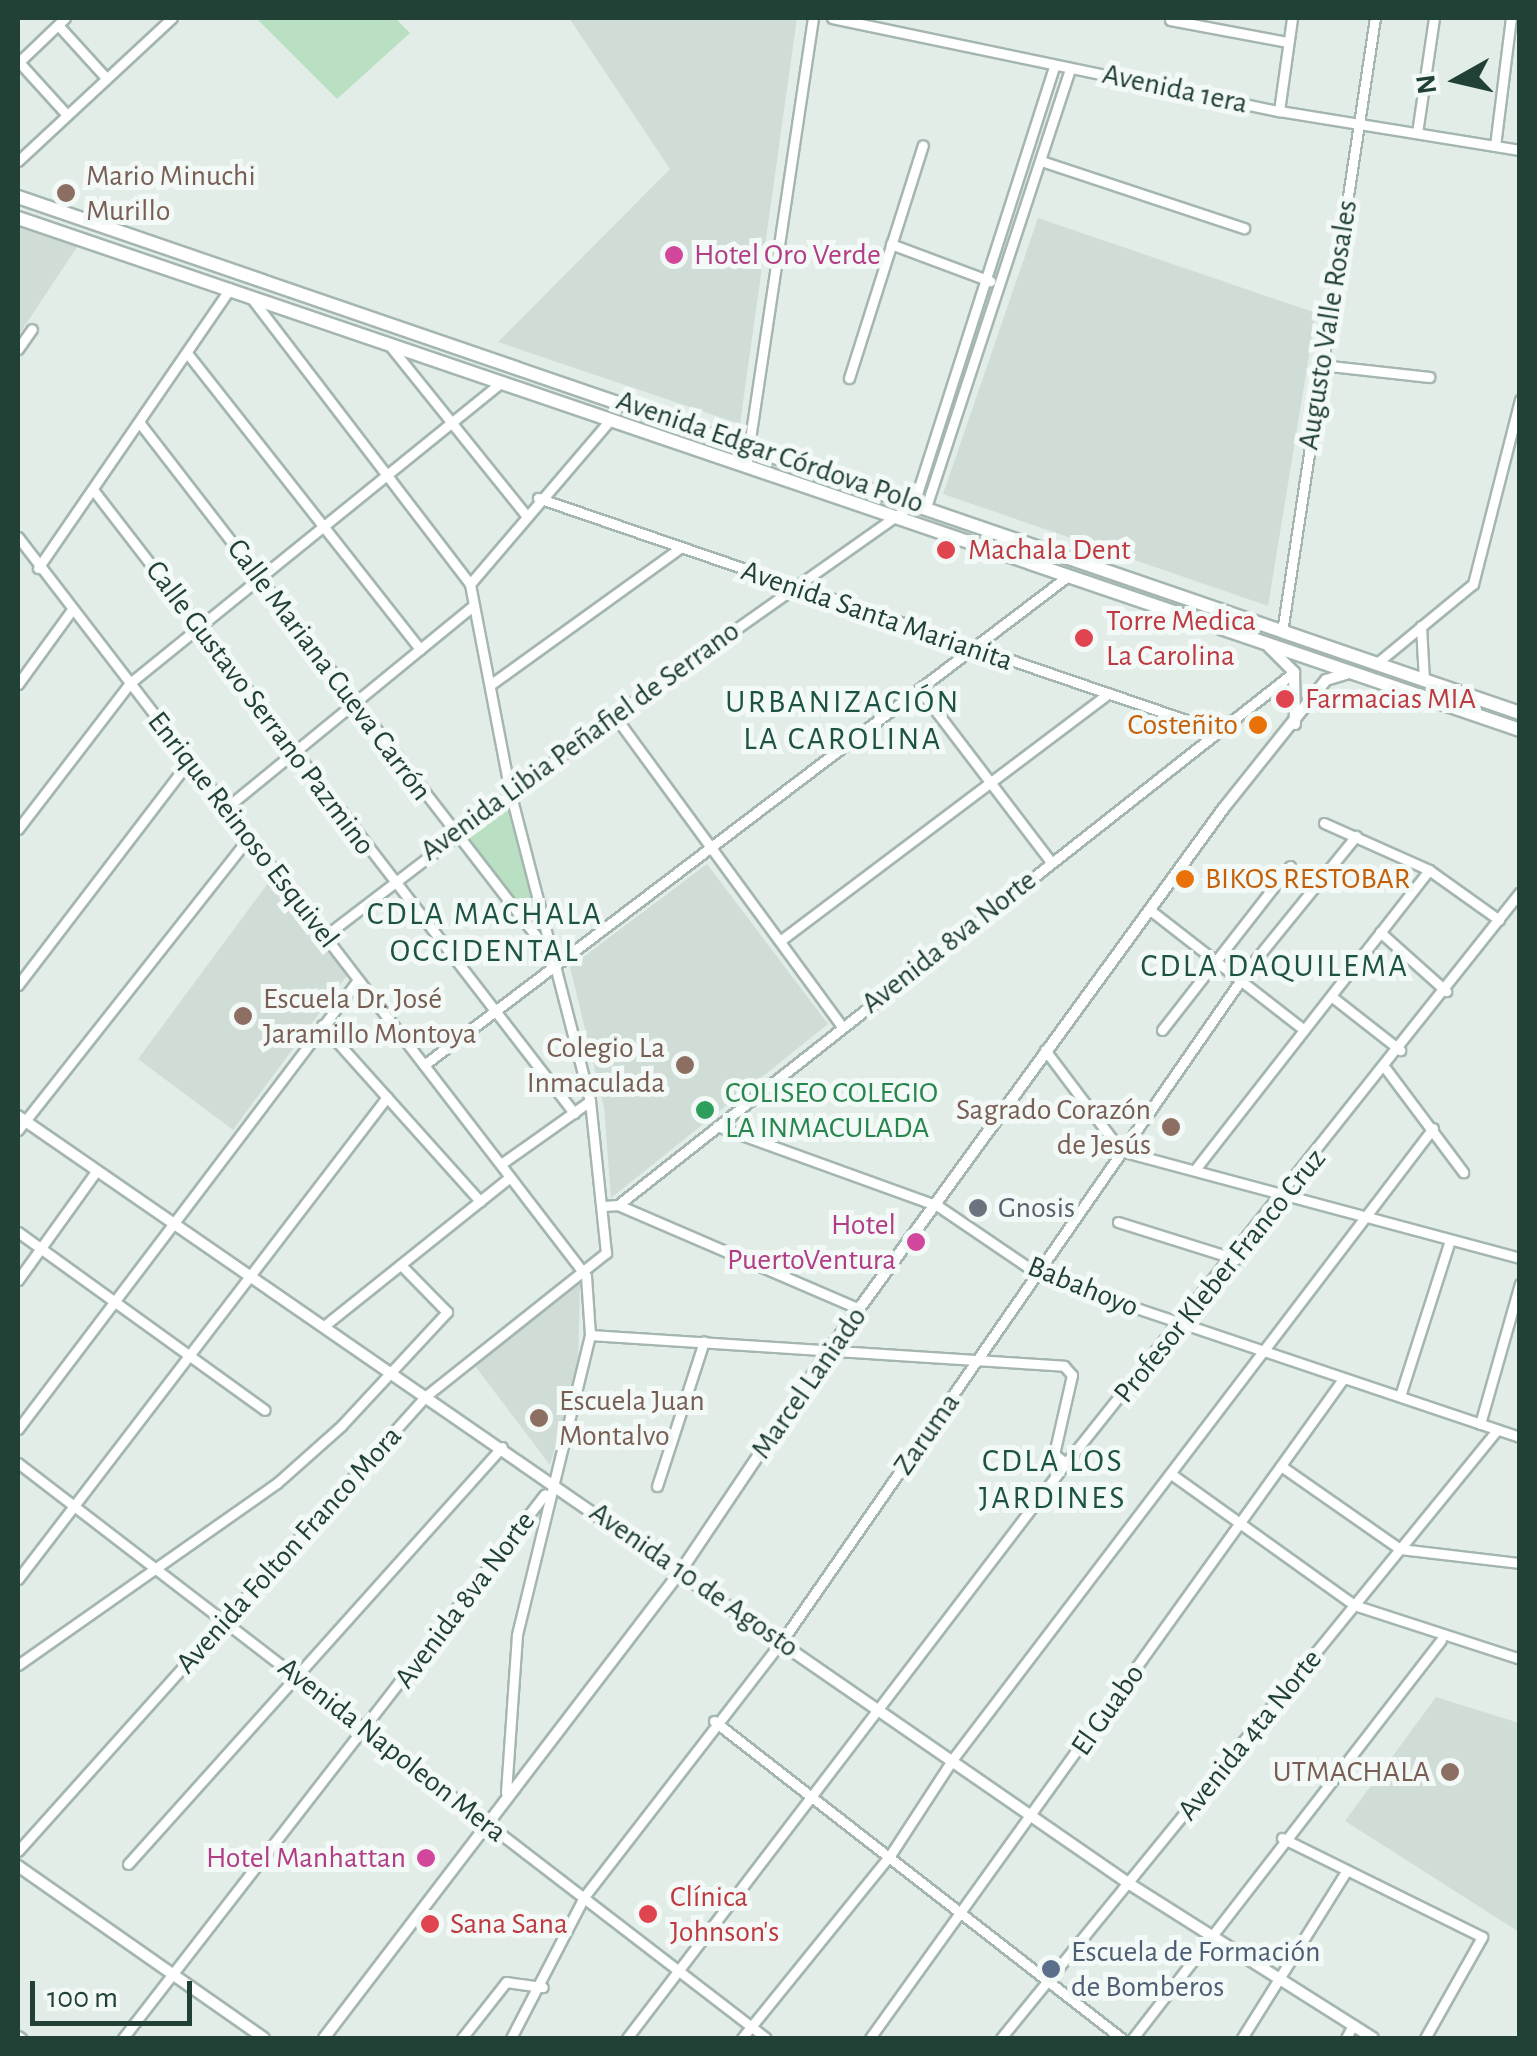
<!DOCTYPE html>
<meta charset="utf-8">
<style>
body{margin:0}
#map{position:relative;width:1537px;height:2056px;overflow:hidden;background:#e2ede8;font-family:"Alegreya Sans",sans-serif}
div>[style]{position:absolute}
.built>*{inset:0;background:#d0ddd7}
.green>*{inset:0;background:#bae0c3}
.roads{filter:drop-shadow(2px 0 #a4b6af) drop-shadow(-2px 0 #a4b6af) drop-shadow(0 2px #a4b6af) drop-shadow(0 -2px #a4b6af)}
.minor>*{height:9px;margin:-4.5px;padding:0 4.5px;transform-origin:4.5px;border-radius:4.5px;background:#fff}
.tertiary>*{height:10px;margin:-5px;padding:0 5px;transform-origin:5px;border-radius:5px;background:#fff}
.secondary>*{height:12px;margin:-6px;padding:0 6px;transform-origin:6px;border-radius:6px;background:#fff}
.dots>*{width:28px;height:28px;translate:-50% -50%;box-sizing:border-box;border:5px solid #f3f9f6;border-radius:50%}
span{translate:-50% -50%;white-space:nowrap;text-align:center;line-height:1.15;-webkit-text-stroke:10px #f3f9f6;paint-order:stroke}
.street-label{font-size:30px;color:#214036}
.education-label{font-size:30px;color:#785e54}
.left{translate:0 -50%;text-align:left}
.right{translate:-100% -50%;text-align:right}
.hotel-label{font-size:30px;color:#b23c85}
.health-label{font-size:30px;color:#be3a42}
.food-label{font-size:30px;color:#c56008}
.leisure-label{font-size:30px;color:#27864d}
.worship-label{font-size:30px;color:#5b616d}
.service-label{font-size:30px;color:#4e5e75}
.neighbourhood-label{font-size:32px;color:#1c5344;letter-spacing:2.5px}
.frame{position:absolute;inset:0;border:20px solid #214036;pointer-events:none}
.north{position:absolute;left:1407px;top:30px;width:100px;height:100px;-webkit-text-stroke:8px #f3f9f6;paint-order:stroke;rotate:262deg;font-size:28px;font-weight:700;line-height:40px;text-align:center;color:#214036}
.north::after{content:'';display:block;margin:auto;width:35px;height:45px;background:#214036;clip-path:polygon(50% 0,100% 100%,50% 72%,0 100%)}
.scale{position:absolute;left:30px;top:1981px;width:162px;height:45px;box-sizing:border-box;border:5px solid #214036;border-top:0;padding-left:12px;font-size:30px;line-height:35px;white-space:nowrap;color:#214036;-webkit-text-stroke:8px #f3f9f6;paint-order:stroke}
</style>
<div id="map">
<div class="built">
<div style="clip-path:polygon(569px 18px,797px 18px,740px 424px,498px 342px,670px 169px)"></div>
<div style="clip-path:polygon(1038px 218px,1316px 313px,1268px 606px,943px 494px)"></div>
<div style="clip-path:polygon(18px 225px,79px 244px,18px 336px)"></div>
<div style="clip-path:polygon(707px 864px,828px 1024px,611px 1198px,604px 1107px,570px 967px)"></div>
<div style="clip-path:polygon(274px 875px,349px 973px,233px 1130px,138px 1059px)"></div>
<div style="clip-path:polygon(580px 1281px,578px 1370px,550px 1465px,472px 1362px)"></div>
<div style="clip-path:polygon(1436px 1697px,1519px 1723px,1519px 1932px,1345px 1821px)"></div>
</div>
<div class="green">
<div style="clip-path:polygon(256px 18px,395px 18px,410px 33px,337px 99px)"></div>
<div style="clip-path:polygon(515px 785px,558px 959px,457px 829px)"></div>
</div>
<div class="roads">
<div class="minor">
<div style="left:832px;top:18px;width:457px;rotate:11.8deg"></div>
<div style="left:1279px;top:111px;width:244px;rotate:9.2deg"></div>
<div style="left:1170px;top:20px;width:120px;rotate:10.6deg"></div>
<div style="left:58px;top:25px;width:72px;rotate:47.8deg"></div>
<div style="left:18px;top:61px;width:73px;rotate:47.8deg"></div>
<div style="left:18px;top:63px;width:65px;rotate:-43.8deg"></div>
<div style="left:1279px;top:111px;width:94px;rotate:-82deg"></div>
<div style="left:1417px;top:133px;width:116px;rotate:-81.6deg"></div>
<div style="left:1495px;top:146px;width:129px;rotate:-82.9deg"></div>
<div style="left:18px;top:161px;width:210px;rotate:-42.9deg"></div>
<div style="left:1041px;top:161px;width:214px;rotate:18.3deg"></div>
<div style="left:891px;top:244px;width:106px;rotate:20.5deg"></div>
<div style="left:390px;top:346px;width:216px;rotate:51.2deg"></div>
<div style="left:18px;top:349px;width:24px;rotate:-55deg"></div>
<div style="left:187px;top:353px;width:377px;rotate:51.8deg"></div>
<div style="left:1321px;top:365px;width:109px;rotate:6.3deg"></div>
<div style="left:849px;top:378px;width:244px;rotate:-72.4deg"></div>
<div style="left:139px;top:422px;width:682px;rotate:52.32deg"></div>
<div style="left:746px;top:466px;width:453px;rotate:-81.5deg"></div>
<div style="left:94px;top:491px;width:786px;rotate:52.34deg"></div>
<div style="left:538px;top:498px;width:719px;rotate:18.91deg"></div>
<div style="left:926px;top:507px;width:462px;rotate:-71.8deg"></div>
<div style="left:18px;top:537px;width:932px;rotate:52.45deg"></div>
<div style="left:586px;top:1276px;width:59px;rotate:86.1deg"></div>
<div style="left:590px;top:1335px;width:309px;rotate:103.7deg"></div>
<div style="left:517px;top:1635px;width:158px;rotate:94deg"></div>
<div style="left:38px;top:568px;width:339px;rotate:-55.5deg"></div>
<div style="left:470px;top:584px;width:216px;rotate:-49.5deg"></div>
<div style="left:1421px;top:626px;width:54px;rotate:86.8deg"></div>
<div style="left:1282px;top:632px;width:621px;rotate:-81.39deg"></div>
<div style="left:1377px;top:663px;width:124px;rotate:-39.5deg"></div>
<div style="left:1473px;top:584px;width:190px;rotate:-75.7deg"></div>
<div style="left:18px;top:684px;width:90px;rotate:-54deg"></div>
<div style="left:490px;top:685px;width:231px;rotate:-35.8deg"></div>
<div style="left:920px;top:690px;width:216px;rotate:52.7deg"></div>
<div style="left:614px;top:715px;width:386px;rotate:53.8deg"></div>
<div style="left:226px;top:808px;width:320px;rotate:-39.3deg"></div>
<div style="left:1324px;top:823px;width:115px;rotate:24.1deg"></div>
<div style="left:1429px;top:870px;width:86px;rotate:35.5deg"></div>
<div style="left:18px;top:829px;width:184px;rotate:-52.5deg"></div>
<div style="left:130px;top:683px;width:477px;rotate:-39deg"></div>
<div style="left:1150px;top:910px;width:195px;rotate:37.9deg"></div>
<div style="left:1380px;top:932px;width:89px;rotate:41.8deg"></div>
<div style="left:325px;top:936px;width:364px;rotate:-37.4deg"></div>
<div style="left:614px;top:715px;width:367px;rotate:-35.2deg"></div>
<div style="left:914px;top:503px;width:460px;rotate:-72.2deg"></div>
<div style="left:780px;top:941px;width:411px;rotate:-37deg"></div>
<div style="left:18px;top:985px;width:280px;rotate:-52.6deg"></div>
<div style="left:1331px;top:996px;width:88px;rotate:38deg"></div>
<div style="left:322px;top:1025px;width:237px;rotate:48.1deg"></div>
<div style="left:1162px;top:1030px;width:208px;rotate:-52deg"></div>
<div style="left:1045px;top:1050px;width:126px;rotate:53deg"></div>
<div style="left:1121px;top:1151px;width:413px;rotate:15deg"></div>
<div style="left:424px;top:1065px;width:809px;rotate:-37.21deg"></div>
<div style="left:1386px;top:1069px;width:129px;rotate:53.2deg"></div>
<div style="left:717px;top:1126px;width:235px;rotate:19.9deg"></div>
<div style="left:938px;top:1206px;width:125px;rotate:34.2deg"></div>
<div style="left:1041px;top:1276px;width:505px;rotate:18.58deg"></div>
<div style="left:18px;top:1130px;width:372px;rotate:-51.7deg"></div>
<div style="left:501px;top:1164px;width:109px;rotate:-35.3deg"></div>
<div style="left:1197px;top:1167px;width:377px;rotate:-52deg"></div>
<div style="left:618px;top:1205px;width:262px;rotate:23.3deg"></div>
<div style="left:604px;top:1206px;width:14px;rotate:-4deg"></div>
<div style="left:618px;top:1205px;width:861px;rotate:-38.25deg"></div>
<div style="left:1118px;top:1222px;width:124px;rotate:17.4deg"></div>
<div style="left:18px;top:1232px;width:304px;rotate:35.8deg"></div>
<div style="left:18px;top:1280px;width:135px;rotate:-54.3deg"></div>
<div style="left:324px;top:1326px;width:238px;rotate:-38.7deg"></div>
<div style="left:590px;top:1335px;width:475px;rotate:3.7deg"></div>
<div style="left:1064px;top:1366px;width:12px;rotate:48deg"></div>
<div style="left:1072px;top:1375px;width:81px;rotate:102.8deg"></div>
<div style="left:1054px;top:1454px;width:15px;rotate:37deg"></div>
<div style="left:1400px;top:1396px;width:161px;rotate:-72.2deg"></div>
<div style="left:1480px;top:1424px;width:146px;rotate:-74.1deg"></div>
<div style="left:18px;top:1429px;width:563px;rotate:-52.87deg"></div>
<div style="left:18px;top:1463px;width:943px;rotate:37.55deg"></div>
<div style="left:1281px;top:1466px;width:145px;rotate:34.9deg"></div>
<div style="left:1400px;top:1549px;width:121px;rotate:6.7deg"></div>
<div style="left:1174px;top:1476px;width:221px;rotate:35.6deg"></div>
<div style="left:1354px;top:1605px;width:175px;rotate:18deg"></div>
<div style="left:657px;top:1486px;width:152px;rotate:-72deg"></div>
<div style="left:18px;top:1579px;width:607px;rotate:-52.56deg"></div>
<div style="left:18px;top:1665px;width:317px;rotate:-35.1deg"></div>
<div style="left:277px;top:1483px;width:86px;rotate:-41.7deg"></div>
<div style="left:341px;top:1426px;width:156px;rotate:-47.1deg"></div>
<div style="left:447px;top:1312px;width:66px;rotate:-134.4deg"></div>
<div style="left:714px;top:1721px;width:516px;rotate:37.91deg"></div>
<div style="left:1282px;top:1838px;width:223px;rotate:26.3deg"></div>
<div style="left:1482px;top:1937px;width:116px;rotate:119.4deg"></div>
<div style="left:18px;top:1851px;width:611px;rotate:-48.12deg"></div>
<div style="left:426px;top:1396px;width:230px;rotate:-38.5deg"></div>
<div style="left:606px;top:1253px;width:153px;rotate:-96deg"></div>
<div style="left:590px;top:1101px;width:319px;rotate:-104.5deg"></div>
<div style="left:510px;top:792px;width:212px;rotate:-100.9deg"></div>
<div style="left:470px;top:584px;width:357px;rotate:-127.4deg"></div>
<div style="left:128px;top:1864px;width:560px;rotate:-48.11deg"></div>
<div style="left:18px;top:2036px;width:4px;rotate:34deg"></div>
<div style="left:123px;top:2038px;width:688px;rotate:-52.2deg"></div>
<div style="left:462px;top:2038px;width:71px;rotate:-51.8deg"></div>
<div style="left:506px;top:1982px;width:37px;rotate:8deg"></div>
<div style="left:511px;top:2038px;width:159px;rotate:-62.6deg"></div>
<div style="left:584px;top:1897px;width:324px;rotate:-52.3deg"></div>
<div style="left:782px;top:1641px;width:824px;rotate:-55.23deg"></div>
<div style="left:1252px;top:964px;width:165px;rotate:-50.9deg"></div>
<div style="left:627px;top:2038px;width:723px;rotate:-52.64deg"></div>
<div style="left:1066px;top:1463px;width:729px;rotate:-51.51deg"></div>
<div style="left:742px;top:2038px;width:237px;rotate:-51deg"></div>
<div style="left:891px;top:1854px;width:117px;rotate:-56.9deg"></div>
<div style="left:955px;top:1756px;width:789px;rotate:-52.72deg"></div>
<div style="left:870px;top:2038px;width:811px;rotate:-54.33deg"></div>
<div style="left:1001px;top:2038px;width:785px;rotate:-50.79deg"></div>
<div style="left:1133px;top:2038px;width:503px;rotate:-52.26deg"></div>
<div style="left:1242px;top:2038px;width:195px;rotate:-58deg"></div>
<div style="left:1346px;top:2038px;width:15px;rotate:-62deg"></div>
</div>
<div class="tertiary">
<div style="left:1269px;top:647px;width:35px;rotate:45deg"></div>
<div style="left:1294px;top:672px;width:52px;rotate:88.9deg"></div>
<div style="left:18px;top:1116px;width:1353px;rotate:34.64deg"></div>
<div style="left:1131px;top:1885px;width:286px;rotate:32.3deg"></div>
<div style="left:18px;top:1866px;width:300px;rotate:35deg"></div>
<div style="left:324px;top:2038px;width:586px;rotate:-52.62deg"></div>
<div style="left:680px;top:1572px;width:267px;rotate:-56.1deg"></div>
<div style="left:829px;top:1350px;width:669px;rotate:-53.93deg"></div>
<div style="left:1223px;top:809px;width:165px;rotate:-51.4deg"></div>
<div style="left:1326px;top:680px;width:24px;rotate:-17deg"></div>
</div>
<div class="secondary">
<div style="left:18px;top:197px;width:1588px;rotate:18.96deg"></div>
<div style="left:18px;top:218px;width:1587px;rotate:18.82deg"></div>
</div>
</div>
<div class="dots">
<div style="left:66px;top:193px;background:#8d6e63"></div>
<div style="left:674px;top:255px;background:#d1479c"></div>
<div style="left:946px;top:550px;background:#e0444e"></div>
<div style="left:1084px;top:638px;background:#e0444e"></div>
<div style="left:1285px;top:699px;background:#e0444e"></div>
<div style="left:1258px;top:725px;background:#e8710a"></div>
<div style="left:1185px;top:879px;background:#e8710a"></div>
<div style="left:243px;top:1016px;background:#8d6e63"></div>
<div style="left:685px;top:1065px;background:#8d6e63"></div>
<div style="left:705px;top:1110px;background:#2e9e5b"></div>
<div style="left:1171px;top:1127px;background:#8d6e63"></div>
<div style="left:978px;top:1208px;background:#6b7280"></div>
<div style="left:916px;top:1242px;background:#d1479c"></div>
<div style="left:539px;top:1418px;background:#8d6e63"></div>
<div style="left:1450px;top:1772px;background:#8d6e63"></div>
<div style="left:426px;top:1858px;background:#d1479c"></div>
<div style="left:648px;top:1914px;background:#e0444e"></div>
<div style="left:430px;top:1924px;background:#e0444e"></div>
<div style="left:1051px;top:1969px;background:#5c6f8a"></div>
</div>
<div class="street-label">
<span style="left:1175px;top:89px;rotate:12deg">Avenida 1era</span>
<span style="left:1328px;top:325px;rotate:-81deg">Augusto Valle Rosales</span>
<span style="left:770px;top:452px;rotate:19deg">Avenida Edgar Córdova Polo</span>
<span style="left:877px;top:616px;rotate:19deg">Avenida Santa Marianita</span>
<span style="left:329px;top:670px;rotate:53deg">Calle Mariana Cueva Carrón</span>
<span style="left:260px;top:708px;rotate:53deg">Calle Gustavo Serrano Pazmino</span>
<span style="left:580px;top:741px;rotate:-36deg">Avenida Libia Peñafiel de Serrano</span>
<span style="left:243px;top:830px;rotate:52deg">Enrique Reinoso Esquivel</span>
<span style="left:949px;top:942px;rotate:-38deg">Avenida 8va Norte</span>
<span style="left:1220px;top:1276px;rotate:-51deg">Profesor Kleber Franco Cruz</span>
<span style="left:1083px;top:1287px;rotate:22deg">Babahoyo</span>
<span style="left:809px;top:1383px;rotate:-55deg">Marcel Laniado</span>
<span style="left:927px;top:1434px;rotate:-55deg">Zaruma</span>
<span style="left:289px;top:1550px;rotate:-48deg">Avenida Folton Franco Mora</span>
<span style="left:694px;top:1580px;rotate:35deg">Avenida 10 de Agosto</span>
<span style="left:465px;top:1600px;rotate:-53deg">Avenida 8va Norte</span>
<span style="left:1108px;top:1710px;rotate:-55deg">El Guabo</span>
<span style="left:1250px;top:1735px;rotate:-51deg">Avenida 4ta Norte</span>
<span style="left:392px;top:1750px;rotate:38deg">Avenida Napoleon Mera</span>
</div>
<div class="education-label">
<span class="left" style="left:86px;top:193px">Mario Minuchi<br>Murillo</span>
<span class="left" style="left:263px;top:1016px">Escuela Dr. José<br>Jaramillo Montoya</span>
<span class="right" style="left:665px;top:1065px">Colegio La<br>Inmaculada</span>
<span class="right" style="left:1151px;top:1127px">Sagrado Corazón<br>de Jesús</span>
<span class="left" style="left:559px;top:1418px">Escuela Juan<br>Montalvo</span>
<span class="right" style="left:1430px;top:1772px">UTMACHALA</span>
</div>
<div class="hotel-label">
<span class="left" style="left:694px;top:255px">Hotel Oro Verde</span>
<span class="right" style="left:896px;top:1242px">Hotel<br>PuertoVentura</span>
<span class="right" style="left:406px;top:1858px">Hotel Manhattan</span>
</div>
<div class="health-label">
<span class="left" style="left:968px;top:550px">Machala Dent</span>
<span class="left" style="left:1106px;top:638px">Torre Medica<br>La Carolina</span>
<span class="left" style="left:1305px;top:699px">Farmacias MIA</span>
<span class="left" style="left:670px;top:1914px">Clínica<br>Johnson's</span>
<span class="left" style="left:450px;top:1924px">Sana Sana</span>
</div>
<div class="food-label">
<span class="right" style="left:1238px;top:725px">Costeñito</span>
<span class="left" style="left:1205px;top:879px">BIKOS RESTOBAR</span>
</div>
<div class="leisure-label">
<span class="left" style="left:725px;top:1110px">COLISEO COLEGIO<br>LA INMACULADA</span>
</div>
<div class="worship-label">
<span class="left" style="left:998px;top:1208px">Gnosis</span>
</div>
<div class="service-label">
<span class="left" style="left:1071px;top:1969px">Escuela de Formación<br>de Bomberos</span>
</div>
<div class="neighbourhood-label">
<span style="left:843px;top:721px">URBANIZACIÓN<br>LA CAROLINA</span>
<span style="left:485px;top:933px">CDLA MACHALA<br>OCCIDENTAL</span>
<span style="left:1275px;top:966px">CDLA DAQUILEMA</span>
<span style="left:1053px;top:1480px">CDLA LOS<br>JARDINES</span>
</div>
<div class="frame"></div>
<div class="north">N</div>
<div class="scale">100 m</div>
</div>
